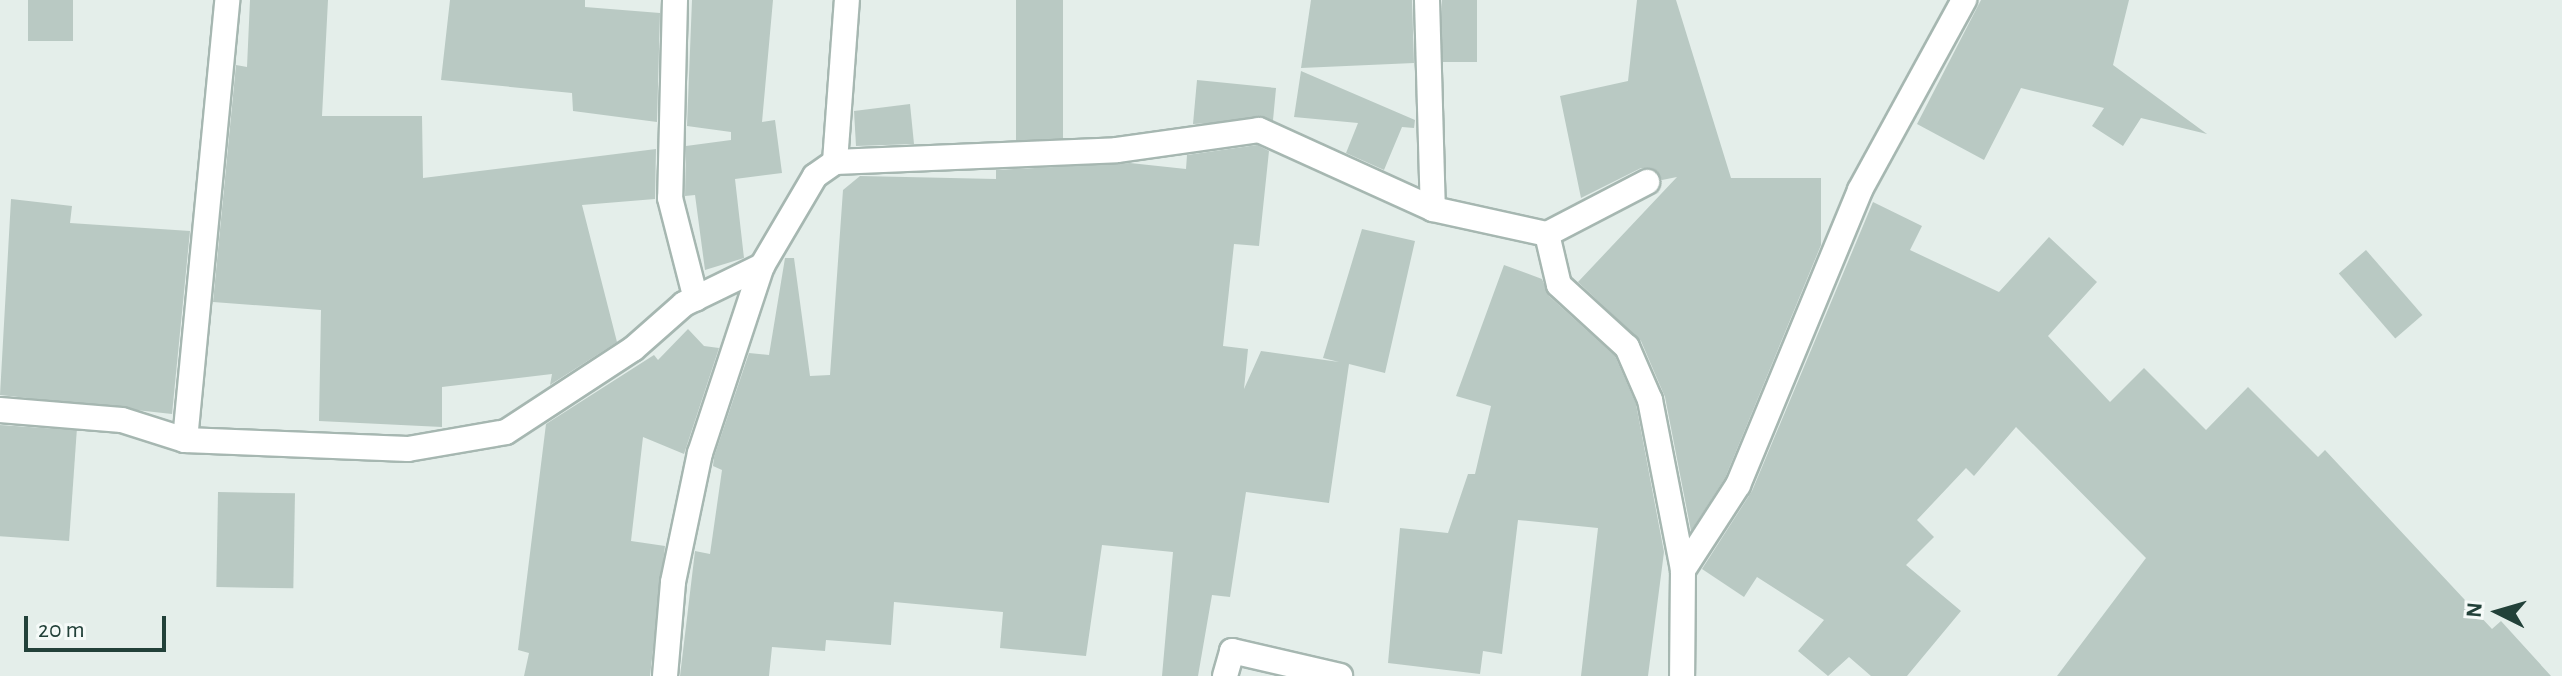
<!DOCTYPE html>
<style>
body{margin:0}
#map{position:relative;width:2562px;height:676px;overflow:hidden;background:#e4eeea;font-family:"Alegreya Sans",sans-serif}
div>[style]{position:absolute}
.building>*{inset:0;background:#b9c9c3;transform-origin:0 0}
.roads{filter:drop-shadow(2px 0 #a6b7b1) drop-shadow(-2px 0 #a6b7b1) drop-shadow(0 2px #a6b7b1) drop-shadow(0 -2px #a6b7b1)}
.minor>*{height:24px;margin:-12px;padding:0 12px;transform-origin:12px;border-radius:12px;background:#fff}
span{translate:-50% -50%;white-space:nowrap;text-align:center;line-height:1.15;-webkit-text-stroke:7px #f5faf8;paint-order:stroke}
.north{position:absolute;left:2458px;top:572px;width:80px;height:80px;-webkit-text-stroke:6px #f5faf8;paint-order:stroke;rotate:275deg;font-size:22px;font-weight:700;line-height:32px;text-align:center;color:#224139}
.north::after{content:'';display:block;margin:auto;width:28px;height:36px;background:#224139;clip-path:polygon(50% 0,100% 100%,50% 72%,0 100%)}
.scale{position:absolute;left:24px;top:616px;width:142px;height:36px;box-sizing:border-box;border:4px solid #224139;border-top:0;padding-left:10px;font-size:24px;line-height:28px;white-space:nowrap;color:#224139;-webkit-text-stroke:6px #f5faf8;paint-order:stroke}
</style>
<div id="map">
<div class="building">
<div style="left:28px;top:0;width:45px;height:41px"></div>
<div style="clip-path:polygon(250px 0,328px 0,322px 116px,422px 116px,423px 178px,656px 149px,655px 199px,582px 205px,617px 342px,550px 385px,552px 374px,442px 387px,442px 427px,319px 421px,321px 310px,213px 302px,236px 65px,247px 67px)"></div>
<div style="clip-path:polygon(450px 0,585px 0,585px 7px,660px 13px,657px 122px,573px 111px,572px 93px,441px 80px)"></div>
<div style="clip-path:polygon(692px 0,773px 0,762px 122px,775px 120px,782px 173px,735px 179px,744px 258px,705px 270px,695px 195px,685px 196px,686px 146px,731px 140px,731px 132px,687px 126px)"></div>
<div style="left:1016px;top:0;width:47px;height:141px"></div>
<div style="clip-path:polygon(1311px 0,1412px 0,1414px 63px,1301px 68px)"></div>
<div style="left:1442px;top:0;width:35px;height:62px"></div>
<div style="clip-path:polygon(1637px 0,1676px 0,1731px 178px,1821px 178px,1821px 245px,1725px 478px,1691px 531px,1665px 397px,1641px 341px,1578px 282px,1677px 177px,1662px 180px,1654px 169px,1641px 168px,1581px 198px,1560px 96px,1628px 81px)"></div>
<div style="clip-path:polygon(1981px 0,2129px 0,2113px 65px,2207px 134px,2141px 118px,2123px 146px,2092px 126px,2104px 108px,2021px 88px,1984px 160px,1917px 124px)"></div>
<div style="clip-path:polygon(1301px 71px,1415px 120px,1414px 128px,1402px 127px,1384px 170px,1346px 153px,1358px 123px,1294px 117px)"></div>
<div style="clip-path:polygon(1197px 80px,1276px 88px,1273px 120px,1193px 124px)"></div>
<div style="clip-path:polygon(910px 104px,914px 144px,856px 146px,854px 111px)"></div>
<div style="clip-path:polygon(1257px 145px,1269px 151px,1259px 246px,1234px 244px,1223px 346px,1248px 349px,1244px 389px,1261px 351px,1339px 362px,1323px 358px,1362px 229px,1415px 241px,1385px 373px,1349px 364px,1329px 503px,1246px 492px,1230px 597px,1212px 595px,1198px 676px,1162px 676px,1173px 552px,1102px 545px,1086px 656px,1000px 648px,1003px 612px,894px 602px,891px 645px,826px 640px,825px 651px,772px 647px,769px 676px,680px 676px,695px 551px,710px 554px,722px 470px,713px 466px,714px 457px,749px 353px,769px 355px,785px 258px,794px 258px,810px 376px,830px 375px,843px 190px,860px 176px,996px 179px,996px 170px,1130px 163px,1186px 169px,1187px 155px)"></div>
<div style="clip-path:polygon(11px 199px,72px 206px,70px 223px,190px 231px,172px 414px,0 395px)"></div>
<div style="clip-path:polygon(1873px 202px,1922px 226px,1910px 250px,1999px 292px,2049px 237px,2097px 282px,2048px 336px,2110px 402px,2144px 368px,2206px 430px,2248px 387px,2318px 457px,2325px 450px,2492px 629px,2501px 621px,2551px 676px,2057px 676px,2146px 558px,2016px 427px,1974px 476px,1966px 468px,1917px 520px,1934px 537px,1906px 565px,1961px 611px,1907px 676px,1871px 676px,1849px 657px,1828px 676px,1798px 651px,1824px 620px,1757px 577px,1744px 597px,1702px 569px,1752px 491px)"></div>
<div style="left:2366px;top:250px;width:86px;height:36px;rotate:49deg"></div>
<div style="clip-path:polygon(1504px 265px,1542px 279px,1549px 296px,1615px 356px,1636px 404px,1664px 552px,1648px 676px,1581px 676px,1598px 528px,1518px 520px,1502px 654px,1483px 651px,1480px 674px,1388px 663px,1400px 528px,1448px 533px,1468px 474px,1475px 474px,1491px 406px,1456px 396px)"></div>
<div style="clip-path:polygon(688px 329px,704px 346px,719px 348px,684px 454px,643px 437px,631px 541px,665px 546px,650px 676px,524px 676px,529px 653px,518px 650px,546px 424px,654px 355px,658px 360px)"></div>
<div style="left:0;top:425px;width:77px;height:111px;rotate:4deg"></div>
<div style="left:218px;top:492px;width:77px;height:95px;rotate:1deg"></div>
</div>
<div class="roads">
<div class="minor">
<div style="left:675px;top:0;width:198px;rotate:91.4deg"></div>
<div style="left:670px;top:198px;width:104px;rotate:75.6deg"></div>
<div style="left:1427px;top:0;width:209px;rotate:88.4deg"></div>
<div style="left:835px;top:162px;width:162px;rotate:-85.8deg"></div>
<div style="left:1547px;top:234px;width:113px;rotate:-27.5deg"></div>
<div style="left:0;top:410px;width:122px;rotate:4.7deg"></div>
<div style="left:122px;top:420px;width:66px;rotate:17.6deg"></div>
<div style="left:185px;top:440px;width:223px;rotate:2.3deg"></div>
<div style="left:408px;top:449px;width:99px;rotate:-9.8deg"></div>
<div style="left:506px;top:432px;width:152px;rotate:-33.2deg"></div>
<div style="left:633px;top:349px;width:68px;rotate:-41.4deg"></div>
<div style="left:684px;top:304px;width:87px;rotate:-26deg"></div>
<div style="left:185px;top:440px;width:442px;rotate:-84.5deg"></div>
<div style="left:1683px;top:570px;width:101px;rotate:-57.1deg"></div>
<div style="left:1738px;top:485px;width:319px;rotate:-67.5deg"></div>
<div style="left:1860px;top:190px;width:217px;rotate:-61.3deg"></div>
<div style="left:665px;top:676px;width:94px;rotate:-85.1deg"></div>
<div style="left:673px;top:582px;width:132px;rotate:-78.2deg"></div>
<div style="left:700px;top:453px;width:197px;rotate:-71.7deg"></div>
<div style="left:762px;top:266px;width:104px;rotate:-59.5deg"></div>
<div style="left:815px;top:176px;width:24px;rotate:-35deg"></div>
<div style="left:835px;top:162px;width:282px;rotate:-2.4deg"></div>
<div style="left:1117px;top:150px;width:143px;rotate:-8deg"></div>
<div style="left:1259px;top:130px;width:191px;rotate:24.4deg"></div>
<div style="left:1433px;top:209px;width:117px;rotate:12.4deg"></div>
<div style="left:1547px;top:234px;width:52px;rotate:76.8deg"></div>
<div style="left:1559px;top:285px;width:92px;rotate:42.4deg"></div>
<div style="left:1627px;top:347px;width:58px;rotate:66.5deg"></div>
<div style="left:1650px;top:400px;width:173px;rotate:79deg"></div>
<div style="left:1683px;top:570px;width:106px;rotate:90.5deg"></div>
<div style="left:1225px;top:676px;width:26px;rotate:-74deg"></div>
<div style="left:1232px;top:651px;width:111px;rotate:13deg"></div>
</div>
</div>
<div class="north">N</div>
<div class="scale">20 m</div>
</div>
